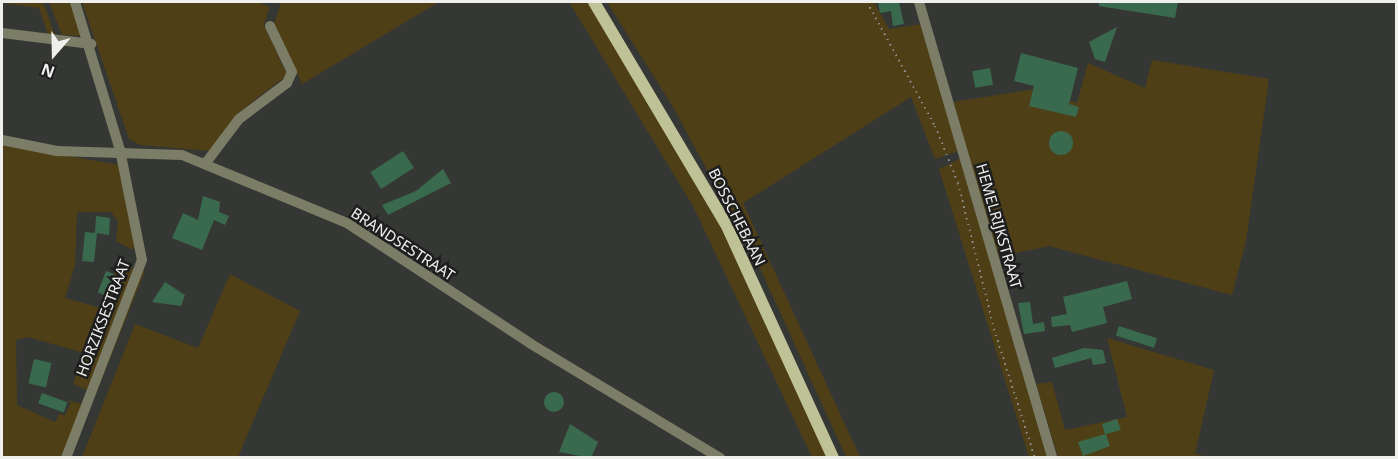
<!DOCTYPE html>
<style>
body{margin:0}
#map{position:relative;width:1398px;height:459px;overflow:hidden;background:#353734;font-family:"Noto Sans",sans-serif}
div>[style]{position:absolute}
.green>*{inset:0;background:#4e3f16}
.building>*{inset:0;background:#3a6a4d;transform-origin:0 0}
.round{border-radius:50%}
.path>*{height:2px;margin-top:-1px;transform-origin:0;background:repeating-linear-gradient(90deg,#898b88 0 1.5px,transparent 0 6px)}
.minor>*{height:10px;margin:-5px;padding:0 5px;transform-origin:5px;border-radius:5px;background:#7b7d67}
.major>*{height:12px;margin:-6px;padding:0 6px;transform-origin:6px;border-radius:6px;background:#bfc296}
span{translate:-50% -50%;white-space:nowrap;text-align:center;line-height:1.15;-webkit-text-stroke:5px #1d1e1d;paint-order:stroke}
.street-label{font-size:15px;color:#eff0ee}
.frame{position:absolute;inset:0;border:3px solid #eff0ee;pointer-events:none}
.north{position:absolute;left:24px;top:24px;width:60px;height:60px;-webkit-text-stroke:4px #1d1e1d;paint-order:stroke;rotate:200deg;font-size:16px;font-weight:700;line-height:24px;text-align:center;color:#eff0ee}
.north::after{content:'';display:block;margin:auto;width:21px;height:27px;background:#eff0ee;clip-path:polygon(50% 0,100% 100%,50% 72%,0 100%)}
</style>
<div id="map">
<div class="green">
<div style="clip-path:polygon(43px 2px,55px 35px,48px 35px,39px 8px,2px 3px)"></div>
<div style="clip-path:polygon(49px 2px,71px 2px,82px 36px,62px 35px)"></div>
<div style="clip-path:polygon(82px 2px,257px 2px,270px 7px,264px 25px,287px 75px,238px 113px,209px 151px,140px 145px,129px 139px)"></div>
<div style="clip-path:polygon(281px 2px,439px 2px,302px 84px,274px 24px)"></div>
<div style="clip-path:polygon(569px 2px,590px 2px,706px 194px,831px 457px,812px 457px,693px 206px)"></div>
<div style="clip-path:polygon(607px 2px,874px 2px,889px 29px,922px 24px,959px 151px,935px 159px,911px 97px,743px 203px,860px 457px,846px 457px,759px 266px,673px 107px)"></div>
<div style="clip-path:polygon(1152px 60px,1269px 79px,1246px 241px,1232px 295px,1049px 246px,998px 257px,953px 102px,1035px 89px,1077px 103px,1088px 63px,1145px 88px)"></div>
<div style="clip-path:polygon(2px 145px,120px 165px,141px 228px,144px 247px,131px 249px,116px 241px,118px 221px,111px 212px,77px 212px,75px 265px,65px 298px,101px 308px,117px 266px,145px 271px,96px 394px,73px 384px,84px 353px,28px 337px,16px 340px,17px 405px,55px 422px,59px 414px,65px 415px,71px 403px,67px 400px,91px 406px,71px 457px,2px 457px)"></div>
<div style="clip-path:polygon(961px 158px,1049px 457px,1029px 457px,939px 169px)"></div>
<div style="clip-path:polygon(230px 274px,300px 311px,238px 457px,82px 457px,135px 324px,198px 348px)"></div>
<div style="clip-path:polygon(1107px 338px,1214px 370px,1195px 454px,1209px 457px,1058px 457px,1036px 384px,1052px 382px,1065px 430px,1127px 417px)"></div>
</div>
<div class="building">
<div style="clip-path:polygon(899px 2px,904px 24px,893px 26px,891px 11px,880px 13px,878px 3px)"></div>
<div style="clip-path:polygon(1099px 2px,1178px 2px,1175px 18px,1099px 6px)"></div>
<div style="clip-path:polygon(1117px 27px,1105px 62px,1095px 59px,1089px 42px)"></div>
<div style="clip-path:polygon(1021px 53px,1078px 68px,1069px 104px,1079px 107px,1076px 117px,1029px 106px,1034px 86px,1014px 81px)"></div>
<div style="left:990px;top:68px;width:17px;height:18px;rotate:80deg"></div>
<div class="round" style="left:1049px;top:131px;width:24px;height:24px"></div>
<div style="left:403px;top:151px;width:20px;height:39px;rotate:57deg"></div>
<div style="clip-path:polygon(443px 169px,451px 183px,388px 215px,382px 205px,416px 191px)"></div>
<div style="clip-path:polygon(203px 196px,220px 202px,219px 212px,229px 216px,225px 225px,214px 220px,202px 250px,172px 238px,183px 213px,198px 220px)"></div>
<div style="clip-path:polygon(96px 216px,110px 218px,109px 235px,97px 233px,94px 262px,82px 261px,85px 232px,95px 233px)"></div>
<div style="left:106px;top:271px;width:9px;height:23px;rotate:21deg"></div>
<div style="clip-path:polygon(1127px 281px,1132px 299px,1103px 307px,1107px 323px,1072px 332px,1070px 325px,1052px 327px,1051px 317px,1067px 314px,1063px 297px)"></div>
<div style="clip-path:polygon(165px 282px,185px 295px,181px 306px,152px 302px)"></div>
<div style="clip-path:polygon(1030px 302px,1033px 324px,1044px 322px,1045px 331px,1024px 334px,1018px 303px)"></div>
<div style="left:1119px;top:326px;width:40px;height:10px;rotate:18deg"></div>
<div style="clip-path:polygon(1084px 348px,1103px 350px,1106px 363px,1093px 365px,1091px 358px,1055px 368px,1052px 358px)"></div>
<div style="left:34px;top:359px;width:18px;height:25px;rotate:13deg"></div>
<div class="round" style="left:544px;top:392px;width:20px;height:20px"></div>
<div style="left:42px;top:393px;width:27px;height:11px;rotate:20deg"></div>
<div style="clip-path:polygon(1117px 419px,1121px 430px,1106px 434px,1110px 446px,1083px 456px,1078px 442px,1105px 434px,1102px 424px)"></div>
<div style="clip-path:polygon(570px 424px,598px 442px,591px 458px,559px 452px)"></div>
</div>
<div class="path">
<div style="left:867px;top:2px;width:141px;rotate:61.3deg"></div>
<div style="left:935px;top:126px;width:61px;rotate:68deg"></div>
<div style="left:958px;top:183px;width:150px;rotate:76.1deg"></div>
<div style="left:994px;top:329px;width:135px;rotate:72.4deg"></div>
</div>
<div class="minor">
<div style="left:919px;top:2px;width:475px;rotate:73.7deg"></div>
<div style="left:2px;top:33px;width:90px;rotate:7deg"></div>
<div style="left:2px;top:140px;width:56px;rotate:11.3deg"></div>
<div style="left:57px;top:151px;width:125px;rotate:1.8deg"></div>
<div style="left:182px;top:155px;width:178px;rotate:22.4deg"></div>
<div style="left:347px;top:223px;width:220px;rotate:33.3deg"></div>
<div style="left:531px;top:344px;width:221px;rotate:31.1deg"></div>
<div style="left:205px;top:164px;width:56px;rotate:-52.9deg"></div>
<div style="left:239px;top:119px;width:60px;rotate:-36.9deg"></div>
<div style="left:287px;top:83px;width:12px;rotate:-66deg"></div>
<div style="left:292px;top:72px;width:51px;rotate:-115.6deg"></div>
<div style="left:66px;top:458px;width:212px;rotate:-69deg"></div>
<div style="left:142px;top:260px;width:112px;rotate:-101.3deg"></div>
<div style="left:120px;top:150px;width:155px;rotate:-106.9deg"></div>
</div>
<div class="major">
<div style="left:594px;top:2px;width:258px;rotate:59.3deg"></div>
<div style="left:726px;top:224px;width:257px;rotate:65.4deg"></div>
</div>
<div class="street-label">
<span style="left:737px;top:217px;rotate:63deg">BOSSCHEBAAN</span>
<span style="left:999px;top:226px;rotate:74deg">HEMELRIJKSTRAAT</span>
<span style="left:403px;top:244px;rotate:33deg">BRANDSESTRAAT</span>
<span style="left:103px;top:318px;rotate:-69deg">HORZIKSESTRAAT</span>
</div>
<div class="frame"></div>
<div class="north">N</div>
</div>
